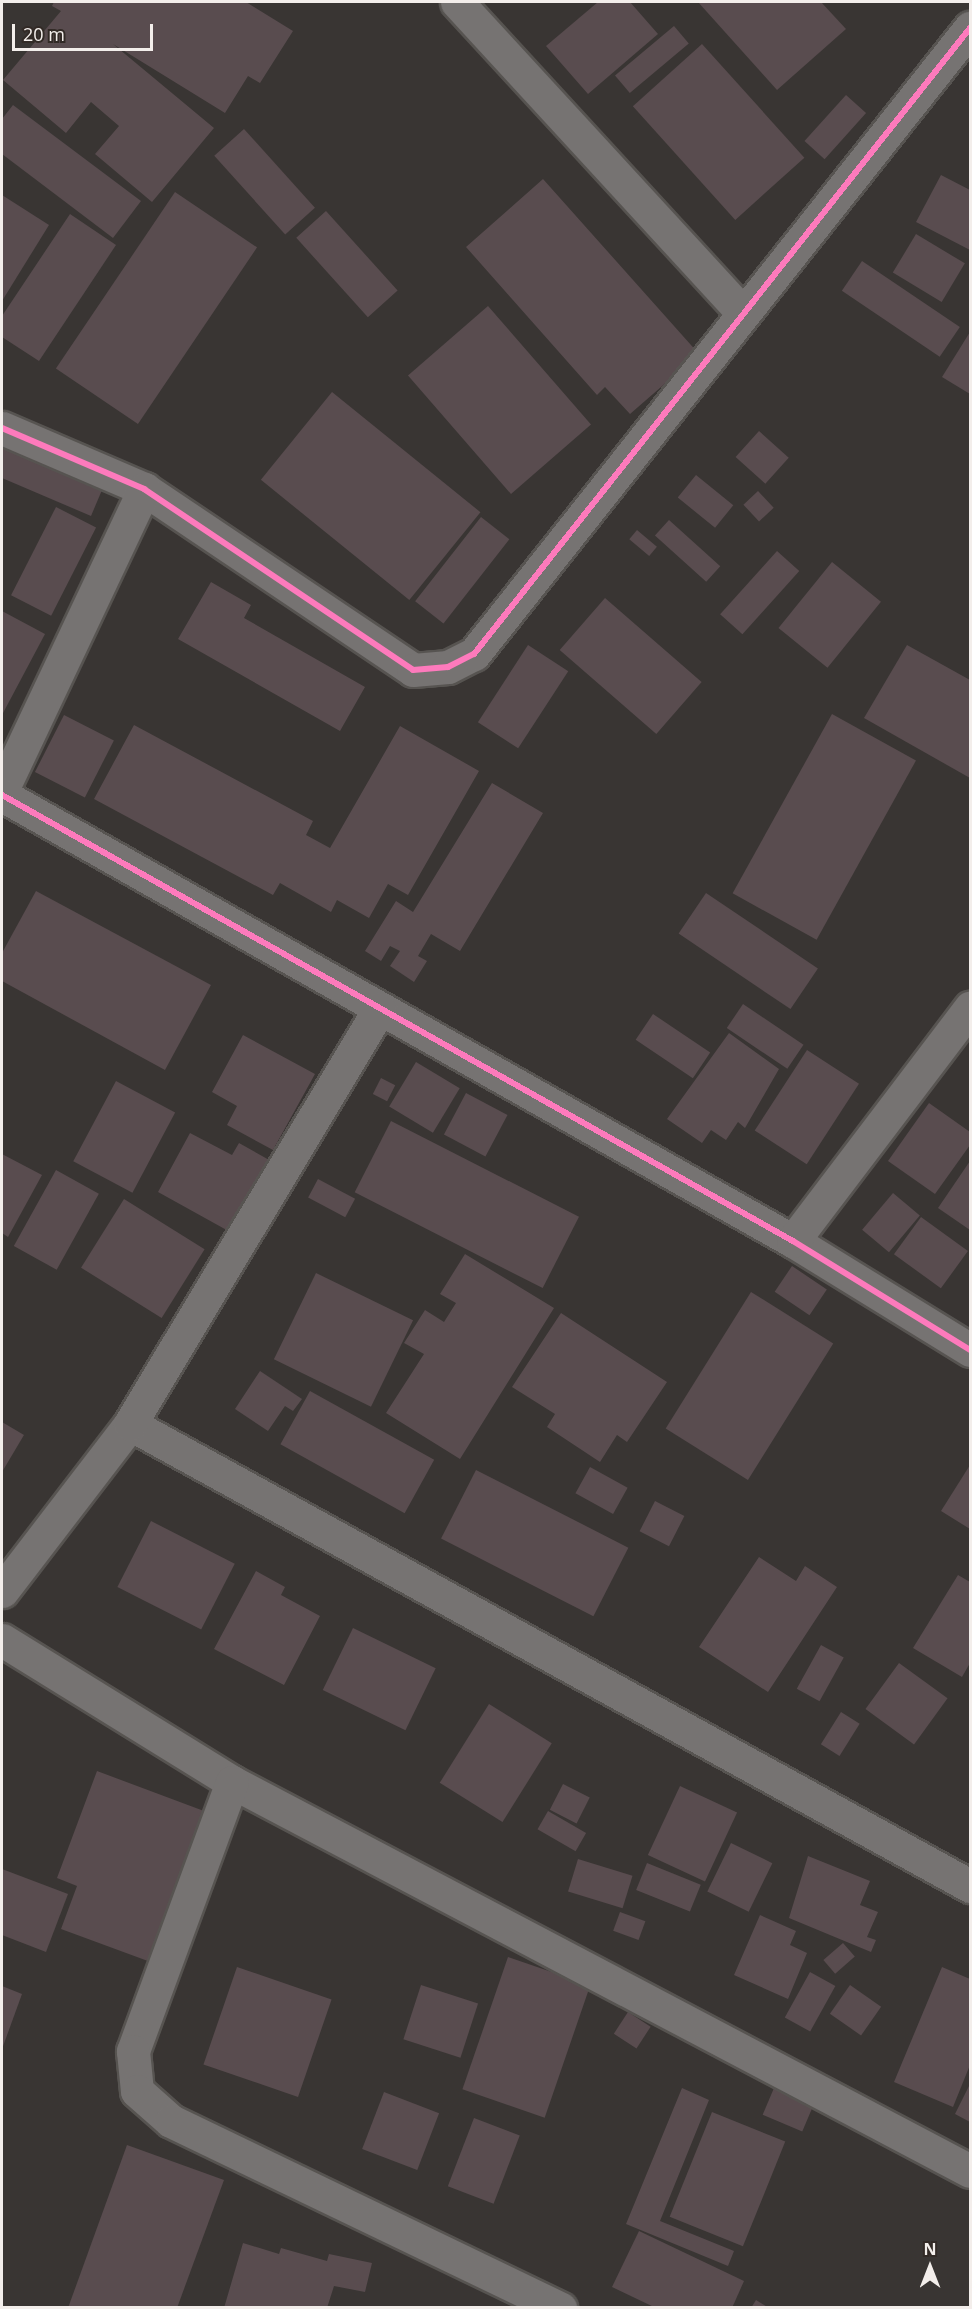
<!DOCTYPE html>
<style>
body{margin:0}
#map{position:relative;width:972px;height:2309px;overflow:hidden;background:#393533;font-family:"Open Sans",sans-serif}
div>[style]{position:absolute}
.building>*{inset:0;background:#594c4f;transform-origin:0 0}
.roads{filter:drop-shadow(2px 0 #575451) drop-shadow(-2px 0 #575451) drop-shadow(0 2px #575451) drop-shadow(0 -2px #575451)}
.minor>*{height:33px;margin:-16.5px;padding:0 16.5px;transform-origin:16.5px;border-radius:16.5px;background:#767372}
.cycleway>*{height:6px;margin:-3px;padding:0 3px;transform-origin:3px;border-radius:3px;background:#fd7abc}
span{translate:-50% -50%;white-space:nowrap;text-align:center;line-height:1.15;-webkit-text-stroke:4.5px #322a26;paint-order:stroke}
.frame{position:absolute;inset:0;border:3px solid #f3eeeb;pointer-events:none}
.north{position:absolute;left:900px;top:2237px;width:60px;height:60px;-webkit-text-stroke:4px #322a26;paint-order:stroke;rotate:0deg;font-size:16px;font-weight:700;line-height:24px;text-align:center;color:#f3eeeb}
.north::after{content:'';display:block;margin:auto;width:21px;height:27px;background:#f3eeeb;clip-path:polygon(50% 0,100% 100%,50% 72%,0 100%)}
.scale{position:absolute;left:12px;top:24px;width:141px;height:27px;box-sizing:border-box;border:3px solid #f3eeeb;border-top:0;padding-left:8px;font-size:18px;line-height:21px;white-space:nowrap;color:#f3eeeb;-webkit-text-stroke:4px #322a26;paint-order:stroke}
</style>
<div id="map">
<div class="building">
<div style="clip-path:polygon(54px 2px,246px 2px,293px 31px,260px 83px,248px 76px,225px 113px,113px 44px,214px 128px,152px 202px,95px 154px,119px 126px,91px 102px,66px 133px,3px 80px,61px 11px,52px 6px)"></div>
<div style="clip-path:polygon(598px 2px,630px 2px,658px 34px,588px 94px,546px 46px)"></div>
<div style="clip-path:polygon(698px 2px,821px 2px,846px 29px,777px 90px)"></div>
<div style="left:674px;top:26px;width:23px;height:77px;rotate:50deg"></div>
<div style="left:702px;top:44px;width:153px;height:93px;rotate:48deg"></div>
<div style="left:846px;top:95px;width:27px;height:62px;rotate:42deg"></div>
<div style="clip-path:polygon(13px 105px,141px 201px,113px 238px,2px 154px,2px 119px)"></div>
<div style="left:244px;top:129px;width:106px;height:40px;rotate:48deg"></div>
<div style="clip-path:polygon(941px 175px,970px 190px,970px 250px,916px 222px)"></div>
<div style="clip-path:polygon(543px 179px,699px 354px,630px 414px,605px 387px,597px 395px,466px 247px)"></div>
<div style="left:175px;top:192px;width:99px;height:213px;rotate:34deg"></div>
<div style="clip-path:polygon(2px 195px,49px 225px,2px 301px)"></div>
<div style="left:326px;top:211px;width:107px;height:40px;rotate:48deg"></div>
<div style="clip-path:polygon(70px 214px,116px 245px,39px 361px,2px 337px,2px 316px)"></div>
<div style="left:916px;top:234px;width:57px;height:45px;rotate:31deg"></div>
<div style="left:862px;top:261px;width:118px;height:36px;rotate:34deg"></div>
<div style="left:488px;top:306px;width:157px;height:106px;rotate:49deg"></div>
<div style="clip-path:polygon(970px 332px,970px 394px,942px 377px)"></div>
<div style="left:332px;top:392px;width:191px;height:113px;rotate:39deg"></div>
<div style="left:759px;top:431px;width:40px;height:35px;rotate:42deg"></div>
<div style="clip-path:polygon(2px 438px,105px 483px,91px 516px,2px 478px)"></div>
<div style="left:696px;top:475px;width:48px;height:29px;rotate:39deg"></div>
<div style="left:758px;top:491px;width:23px;height:20px;rotate:47deg"></div>
<div style="left:56px;top:507px;width:45px;height:99px;rotate:27deg"></div>
<div style="left:481px;top:517px;width:36px;height:107px;rotate:38deg"></div>
<div style="left:669px;top:520px;width:69px;height:21px;rotate:42deg"></div>
<div style="left:637px;top:530px;width:26px;height:12px;rotate:40deg"></div>
<div style="left:777px;top:551px;width:30px;height:85px;rotate:42deg"></div>
<div style="left:832px;top:562px;width:63px;height:85px;rotate:39deg"></div>
<div style="clip-path:polygon(211px 582px,251px 605px,244px 618px,365px 687px,340px 731px,178px 639px)"></div>
<div style="left:605px;top:598px;width:128px;height:69px;rotate:41deg"></div>
<div style="clip-path:polygon(2px 611px,45px 634px,2px 715px)"></div>
<div style="left:528px;top:645px;width:48px;height:92px;rotate:33deg"></div>
<div style="clip-path:polygon(907px 645px,970px 680px,970px 778px,864px 718px)"></div>
<div style="left:832px;top:714px;width:96px;height:205px;rotate:29deg"></div>
<div style="left:64px;top:715px;width:56px;height:64px;rotate:27deg"></div>
<div style="clip-path:polygon(134px 725px,313px 821px,306px 835px,330px 848px,400px 726px,479px 771px,408px 895px,388px 884px,369px 918px,337px 900px,331px 912px,280px 883px,273px 895px,94px 799px)"></div>
<div style="clip-path:polygon(492px 783px,543px 813px,460px 951px,431px 934px,418px 956px,427px 961px,414px 982px,390px 966px,400px 951px,390px 946px,381px 961px,365px 951px,396px 901px,413px 912px)"></div>
<div style="clip-path:polygon(36px 891px,211px 985px,165px 1070px,2px 981px,2px 953px)"></div>
<div style="left:706px;top:893px;width:135px;height:49px;rotate:34deg"></div>
<div style="left:743px;top:1004px;width:73px;height:29px;rotate:34deg"></div>
<div style="left:653px;top:1014px;width:69px;height:31px;rotate:34deg"></div>
<div style="clip-path:polygon(729px 1033px,779px 1069px,745px 1128px,738px 1122px,726px 1140px,711px 1130px,702px 1143px,667px 1119px)"></div>
<div style="clip-path:polygon(243px 1035px,315px 1074px,273px 1150px,227px 1125px,237px 1106px,212px 1092px)"></div>
<div style="left:807px;top:1050px;width:62px;height:96px;rotate:33deg"></div>
<div style="left:416px;top:1062px;width:51px;height:52px;rotate:31deg"></div>
<div style="left:381px;top:1078px;width:16px;height:18px;rotate:27deg"></div>
<div style="left:116px;top:1081px;width:67px;height:91px;rotate:28deg"></div>
<div style="left:466px;top:1093px;width:47px;height:47px;rotate:28deg"></div>
<div style="clip-path:polygon(929px 1103px,970px 1132px,970px 1145px,935px 1194px,888px 1161px)"></div>
<div style="left:391px;top:1121px;width:211px;height:80px;rotate:27deg"></div>
<div style="clip-path:polygon(190px 1133px,232px 1155px,239px 1143px,271px 1161px,232px 1233px,158px 1192px)"></div>
<div style="clip-path:polygon(2px 1154px,42px 1175px,8px 1237px,2px 1233px)"></div>
<div style="clip-path:polygon(970px 1161px,970px 1230px,938px 1208px)"></div>
<div style="left:56px;top:1170px;width:49px;height:87px;rotate:29deg"></div>
<div style="left:318px;top:1179px;width:42px;height:21px;rotate:28deg"></div>
<div style="left:893px;top:1193px;width:35px;height:48px;rotate:40deg"></div>
<div style="left:124px;top:1199px;width:95px;height:81px;rotate:32deg"></div>
<div style="left:921px;top:1217px;width:58px;height:46px;rotate:36deg"></div>
<div style="clip-path:polygon(465px 1254px,554px 1308px,460px 1459px,386px 1413px,424px 1354px,404px 1343px,425px 1310px,444px 1322px,456px 1303px,440px 1294px)"></div>
<div style="left:792px;top:1266px;width:42px;height:31px;rotate:34deg"></div>
<div style="left:316px;top:1273px;width:108px;height:96px;rotate:26deg"></div>
<div style="left:751px;top:1292px;width:97px;height:161px;rotate:32deg"></div>
<div style="clip-path:polygon(561px 1313px,667px 1382px,627px 1442px,617px 1435px,600px 1462px,547px 1427px,555px 1414px,512px 1387px)"></div>
<div style="clip-path:polygon(260px 1371px,302px 1399px,293px 1411px,285px 1406px,268px 1431px,235px 1409px)"></div>
<div style="left:310px;top:1391px;width:142px;height:61px;rotate:29deg"></div>
<div style="clip-path:polygon(2px 1422px,24px 1435px,2px 1472px)"></div>
<div style="clip-path:polygon(970px 1465px,970px 1529px,941px 1511px)"></div>
<div style="left:590px;top:1467px;width:43px;height:30px;rotate:29deg"></div>
<div style="left:476px;top:1470px;width:171px;height:77px;rotate:27deg"></div>
<div style="left:655px;top:1501px;width:33px;height:34px;rotate:27deg"></div>
<div style="left:151px;top:1521px;width:94px;height:74px;rotate:27deg"></div>
<div style="clip-path:polygon(759px 1557px,796px 1581px,805px 1566px,837px 1587px,768px 1692px,699px 1647px)"></div>
<div style="clip-path:polygon(256px 1571px,285px 1587px,281px 1595px,320px 1616px,284px 1685px,214px 1649px)"></div>
<div style="clip-path:polygon(958px 1575px,970px 1582px,970px 1663px,962px 1677px,913px 1648px)"></div>
<div style="left:353px;top:1628px;width:92px;height:69px;rotate:26deg"></div>
<div style="left:821px;top:1645px;width:26px;height:50px;rotate:29deg"></div>
<div style="left:899px;top:1663px;width:60px;height:57px;rotate:36deg"></div>
<div style="left:489px;top:1704px;width:74px;height:93px;rotate:32deg"></div>
<div style="left:841px;top:1712px;width:22px;height:38px;rotate:32deg"></div>
<div style="clip-path:polygon(97px 1771px,212px 1814px,156px 1964px,61px 1929px,77px 1886px,57px 1878px)"></div>
<div style="left:563px;top:1784px;width:30px;height:29px;rotate:27deg"></div>
<div style="left:680px;top:1786px;width:63px;height:76px;rotate:25deg"></div>
<div style="left:548px;top:1811px;width:44px;height:21px;rotate:30deg"></div>
<div style="left:731px;top:1843px;width:46px;height:54px;rotate:26deg"></div>
<div style="clip-path:polygon(808px 1856px,870px 1881px,860px 1905px,878px 1912px,867px 1937px,876px 1940px,871px 1952px,789px 1918px)"></div>
<div style="left:578px;top:1859px;width:57px;height:34px;rotate:17deg"></div>
<div style="left:647px;top:1863px;width:58px;height:29px;rotate:22deg"></div>
<div style="clip-path:polygon(2px 1869px,68px 1894px,46px 1952px,2px 1935px)"></div>
<div style="left:620px;top:1912px;width:27px;height:20px;rotate:20deg"></div>
<div style="clip-path:polygon(760px 1915px,796px 1931px,790px 1945px,807px 1953px,788px 1999px,734px 1975px)"></div>
<div style="left:843px;top:1943px;width:18px;height:26px;rotate:49deg"></div>
<div style="left:508px;top:1957px;width:87px;height:140px;rotate:19deg"></div>
<div style="left:237px;top:1967px;width:100px;height:103px;rotate:19deg"></div>
<div style="clip-path:polygon(942px 1967px,970px 1979px,970px 2065px,953px 2107px,894px 2082px)"></div>
<div style="left:810px;top:1972px;width:29px;height:52px;rotate:29deg"></div>
<div style="left:421px;top:1985px;width:60px;height:57px;rotate:18deg"></div>
<div style="left:850px;top:1985px;width:38px;height:35px;rotate:35deg"></div>
<div style="clip-path:polygon(2px 1986px,22px 1994px,2px 2049px)"></div>
<div style="left:628px;top:2012px;width:27px;height:26px;rotate:33deg"></div>
<div style="clip-path:polygon(970px 2084px,970px 2122px,955px 2114px)"></div>
<div style="clip-path:polygon(682px 2088px,709px 2100px,660px 2221px,734px 2251px,728px 2266px,626px 2224px)"></div>
<div style="left:774px;top:2088px;width:43px;height:29px;rotate:23deg"></div>
<div style="left:384px;top:2092px;width:59px;height:61px;rotate:21deg"></div>
<div style="left:712px;top:2112px;width:79px;height:113px;rotate:22deg"></div>
<div style="left:474px;top:2118px;width:49px;height:73px;rotate:21deg"></div>
<div style="clip-path:polygon(127px 2145px,224px 2180px,177px 2308px,68px 2308px)"></div>
<div style="clip-path:polygon(639px 2231px,744px 2281px,732px 2308px,656px 2308px,612px 2287px)"></div>
<div style="clip-path:polygon(243px 2243px,279px 2254px,281px 2248px,327px 2261px,329px 2254px,372px 2263px,365px 2292px,334px 2286px,327px 2308px,224px 2308px)"></div>
<div style="clip-path:polygon(756px 2300px,769px 2308px,751px 2308px)"></div>
</div>
<div class="roads">
<div class="minor">
<div style="left:457px;top:2px;width:420px;rotate:47.4deg"></div>
<div style="left:2px;top:428px;width:155px;rotate:23.2deg"></div>
<div style="left:144px;top:489px;width:324px;rotate:33.9deg"></div>
<div style="left:413px;top:670px;width:35px;rotate:-5deg"></div>
<div style="left:448px;top:667px;width:29px;rotate:-27deg"></div>
<div style="left:474px;top:654px;width:799px;rotate:-51.61deg"></div>
<div style="left:2px;top:790px;width:333px;rotate:-64.7deg"></div>
<div style="left:2px;top:795px;width:908px;rotate:29.42deg"></div>
<div style="left:793px;top:1241px;width:208px;rotate:31.6deg"></div>
<div style="left:793px;top:1241px;width:293px;rotate:-52.8deg"></div>
<div style="left:130px;top:1424px;width:959px;rotate:28.81deg"></div>
<div style="left:2px;top:1591px;width:210px;rotate:-52.5deg"></div>
<div style="left:130px;top:1424px;width:484px;rotate:-59deg"></div>
<div style="left:2px;top:1640px;width:270px;rotate:31.7deg"></div>
<div style="left:232px;top:1782px;width:834px;rotate:27.79deg"></div>
<div style="left:232px;top:1782px;width:287px;rotate:110.2deg"></div>
<div style="left:133px;top:2051px;width:40px;rotate:84.3deg"></div>
<div style="left:137px;top:2091px;width:45px;rotate:41.4deg"></div>
<div style="left:171px;top:2121px;width:432px;rotate:25.7deg"></div>
</div>
</div>
<div class="cycleway">
<div style="left:2px;top:428px;width:155px;rotate:23.2deg"></div>
<div style="left:144px;top:489px;width:324px;rotate:33.9deg"></div>
<div style="left:413px;top:670px;width:35px;rotate:-5deg"></div>
<div style="left:448px;top:667px;width:29px;rotate:-27deg"></div>
<div style="left:474px;top:654px;width:799px;rotate:-51.61deg"></div>
<div style="left:2px;top:795px;width:908px;rotate:29.42deg"></div>
<div style="left:793px;top:1241px;width:208px;rotate:31.6deg"></div>
</div>
<div class="frame"></div>
<div class="north">N</div>
<div class="scale">20 m</div>
</div>
